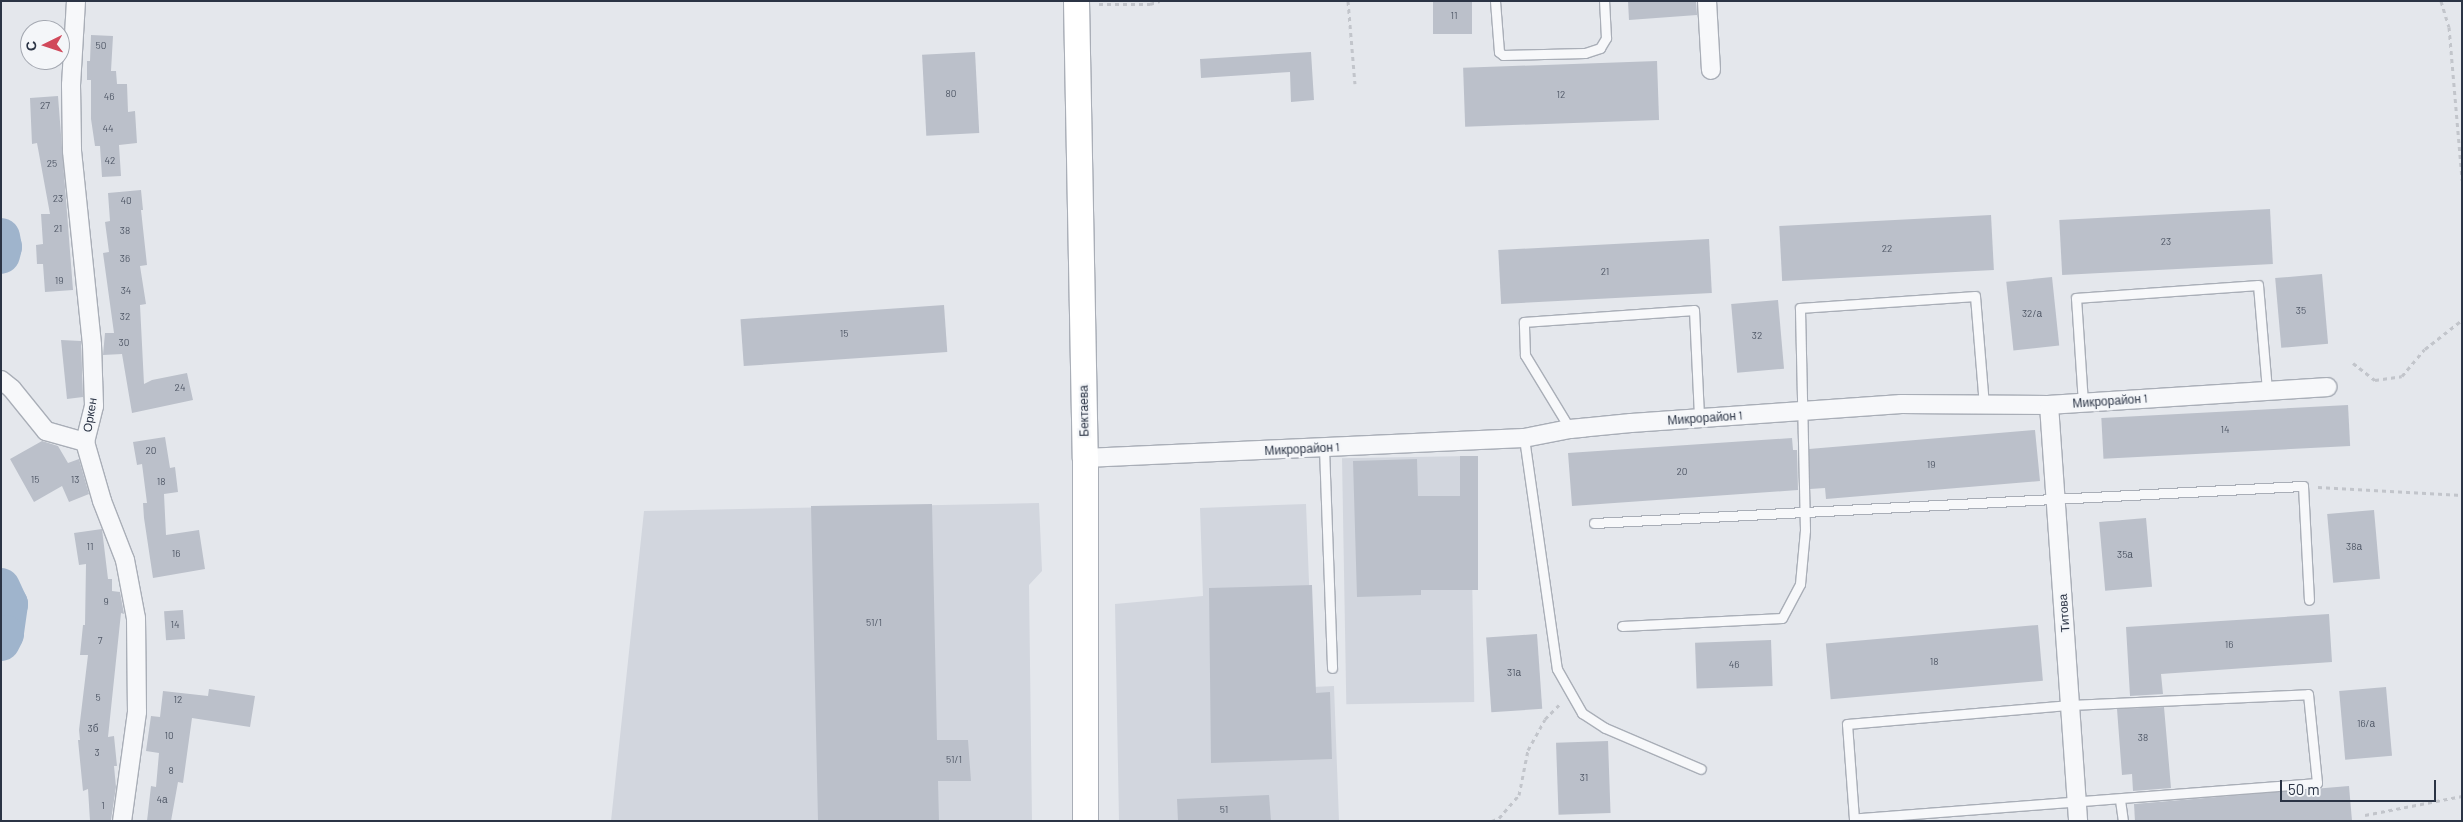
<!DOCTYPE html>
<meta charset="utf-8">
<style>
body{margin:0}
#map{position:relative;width:2463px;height:822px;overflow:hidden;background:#e4e7ec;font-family:Barlow,sans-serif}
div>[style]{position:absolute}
.built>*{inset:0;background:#d2d6de;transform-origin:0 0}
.river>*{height:38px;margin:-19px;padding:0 19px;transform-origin:19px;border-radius:19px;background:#9fb4cc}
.building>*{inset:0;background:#bbc0ca;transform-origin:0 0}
.path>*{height:3px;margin-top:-1.5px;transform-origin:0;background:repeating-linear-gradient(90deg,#c2c5cb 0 4px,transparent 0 8px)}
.roads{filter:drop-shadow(1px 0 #a9aeb7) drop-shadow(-1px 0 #a9aeb7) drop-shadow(0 1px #a9aeb7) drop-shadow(0 -1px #a9aeb7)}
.lane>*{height:9px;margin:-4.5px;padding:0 4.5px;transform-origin:4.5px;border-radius:4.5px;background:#f7f8fa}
.street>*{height:18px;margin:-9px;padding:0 9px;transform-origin:9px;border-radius:9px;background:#f7f8fa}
.secondary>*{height:25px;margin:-12.5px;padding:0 12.5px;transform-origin:12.5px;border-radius:12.5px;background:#fff}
span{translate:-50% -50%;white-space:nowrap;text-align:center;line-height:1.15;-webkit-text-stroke:4.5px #f4f6f9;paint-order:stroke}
.number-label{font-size:10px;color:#4f5766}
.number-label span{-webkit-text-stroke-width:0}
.street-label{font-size:12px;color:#2b3445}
.frame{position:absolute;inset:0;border:2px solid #2b3445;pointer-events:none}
.north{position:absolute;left:20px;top:20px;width:50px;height:50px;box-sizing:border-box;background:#f4f6f9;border:1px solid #a4a8b1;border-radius:50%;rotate:266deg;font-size:14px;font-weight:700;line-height:20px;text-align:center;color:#2b3445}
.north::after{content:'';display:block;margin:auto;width:18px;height:22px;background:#d1495b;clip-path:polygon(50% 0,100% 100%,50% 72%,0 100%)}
.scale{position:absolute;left:2280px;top:780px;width:156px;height:22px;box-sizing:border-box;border:2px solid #2b3445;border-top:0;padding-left:6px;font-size:15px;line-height:18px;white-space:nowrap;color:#2b3445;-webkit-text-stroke:4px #f4f6f9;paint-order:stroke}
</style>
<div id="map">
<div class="built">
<div style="left:1470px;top:456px;width:246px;height:128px;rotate:89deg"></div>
<div style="clip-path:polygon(1039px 503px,1042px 571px,1029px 585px,1032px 821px,611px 821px,644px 511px)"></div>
<div style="clip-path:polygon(1306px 504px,1313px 687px,1334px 686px,1339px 821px,1119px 821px,1115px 604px,1203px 596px,1200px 508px)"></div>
</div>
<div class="river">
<div style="left:1px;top:237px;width:10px;rotate:79deg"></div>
<div style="left:3px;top:247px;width:8px;rotate:104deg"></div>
<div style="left:1px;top:587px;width:19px;rotate:65deg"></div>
<div style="left:9px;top:604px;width:30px;rotate:98deg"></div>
<div style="left:5px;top:634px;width:9px;rotate:117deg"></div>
</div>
<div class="building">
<div style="left:1433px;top:1px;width:39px;height:33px"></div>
<div style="clip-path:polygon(1628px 1px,1696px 1px,1697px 15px,1629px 20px)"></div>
<div style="clip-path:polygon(91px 35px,113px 36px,111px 71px,116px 71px,117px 84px,127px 84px,128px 112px,135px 111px,137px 143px,119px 145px,121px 176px,102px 177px,100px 146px,95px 146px,91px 119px,91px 80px,87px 80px,87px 61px,90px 61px)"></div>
<div style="left:975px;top:52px;width:81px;height:53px;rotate:87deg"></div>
<div style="clip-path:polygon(1311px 52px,1314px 100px,1291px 102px,1290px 72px,1201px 78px,1200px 59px)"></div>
<div style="left:1657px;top:61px;width:59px;height:194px;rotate:88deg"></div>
<div style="clip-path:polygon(58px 96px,73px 290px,45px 292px,43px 264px,37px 264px,36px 245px,43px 244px,41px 214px,50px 214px,37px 143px,32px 144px,30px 98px)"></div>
<div style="clip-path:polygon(141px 190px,143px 210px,141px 210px,147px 265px,140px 266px,146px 304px,140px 305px,144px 384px,152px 380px,187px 373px,193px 400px,132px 413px,122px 354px,103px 355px,105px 333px,114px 333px,103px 253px,109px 252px,105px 222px,110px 221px,108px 193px)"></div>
<div style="left:2270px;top:209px;width:55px;height:211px;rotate:87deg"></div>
<div style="left:1991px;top:215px;width:55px;height:212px;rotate:87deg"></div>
<div style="left:1709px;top:239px;width:54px;height:211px;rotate:87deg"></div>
<div style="left:2322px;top:274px;width:70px;height:47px;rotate:85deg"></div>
<div style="left:2052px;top:277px;width:69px;height:46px;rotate:84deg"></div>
<div style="left:1778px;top:300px;width:69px;height:47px;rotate:85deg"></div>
<div style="left:944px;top:305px;width:47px;height:204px;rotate:86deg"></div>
<div style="clip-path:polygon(61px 340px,81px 341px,83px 397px,67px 399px)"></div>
<div style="left:2348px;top:405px;width:41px;height:247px;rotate:87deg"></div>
<div style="clip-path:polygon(2035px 430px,2040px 481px,1826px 499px,1825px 488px,1810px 489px,1809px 449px)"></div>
<div style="clip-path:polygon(165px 437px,170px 468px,175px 467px,178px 492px,164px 494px,166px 535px,199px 530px,205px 569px,153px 578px,144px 518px,143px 503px,147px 503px,142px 464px,137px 465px,133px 442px)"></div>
<div style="clip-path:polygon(1792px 438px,1793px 450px,1797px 450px,1798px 490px,1572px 506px,1568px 453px)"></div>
<div style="clip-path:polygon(42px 441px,58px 446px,68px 463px,79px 459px,89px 494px,69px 502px,62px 486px,34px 502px,10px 459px)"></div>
<div style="clip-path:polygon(1460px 456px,1478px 456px,1478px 590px,1421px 590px,1421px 595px,1357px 597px,1353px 461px,1417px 459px,1418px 496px,1460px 496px)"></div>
<div style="clip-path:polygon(932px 504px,937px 740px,968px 740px,971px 781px,938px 781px,939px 821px,818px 821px,811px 506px)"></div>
<div style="left:2374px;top:510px;width:69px;height:47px;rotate:85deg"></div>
<div style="left:2146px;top:518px;width:69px;height:47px;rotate:85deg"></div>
<div style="clip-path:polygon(102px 529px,108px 579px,112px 579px,112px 591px,120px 592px,124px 614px,121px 613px,108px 737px,114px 736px,117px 766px,114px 766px,116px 787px,111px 820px,90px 821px,88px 789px,83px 791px,78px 740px,80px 740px,79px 730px,88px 655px,80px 655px,83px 625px,85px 625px,86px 564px,79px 565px,74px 533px)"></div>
<div style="clip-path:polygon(1312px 585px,1316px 693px,1330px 692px,1332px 759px,1211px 763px,1209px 588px)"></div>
<div style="left:183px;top:610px;width:29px;height:19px;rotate:86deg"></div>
<div style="clip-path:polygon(2329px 614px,2332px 662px,2161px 674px,2163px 694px,2130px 696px,2126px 627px)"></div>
<div style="left:2038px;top:625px;width:56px;height:213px;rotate:85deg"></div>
<div style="left:1537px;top:634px;width:75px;height:51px;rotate:86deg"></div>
<div style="left:1771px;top:640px;width:46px;height:76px;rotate:88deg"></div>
<div style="left:2386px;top:687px;width:69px;height:47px;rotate:85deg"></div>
<div style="clip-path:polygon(209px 689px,255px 696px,250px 727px,192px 718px,183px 783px,178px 782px,171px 821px,147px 821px,151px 786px,156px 787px,159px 753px,146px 751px,151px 716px,160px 717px,163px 691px,208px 696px)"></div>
<div style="clip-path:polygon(2164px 707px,2171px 788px,2133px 791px,2132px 774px,2122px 775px,2117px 709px)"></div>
<div style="left:1608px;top:741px;width:72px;height:52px;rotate:88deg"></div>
<div style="clip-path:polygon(2349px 786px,2352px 821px,2135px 821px,2134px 804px)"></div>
<div style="clip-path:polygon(1269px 795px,1271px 821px,1178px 821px,1177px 799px)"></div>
</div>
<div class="path">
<div style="left:1348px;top:1px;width:83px;rotate:85.2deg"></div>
<div style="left:2441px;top:1px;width:27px;rotate:73deg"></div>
<div style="left:2449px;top:27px;width:154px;rotate:85.1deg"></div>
<div style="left:1099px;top:4px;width:51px"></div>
<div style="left:1150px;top:4px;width:10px;rotate:-17deg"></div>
<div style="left:2353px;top:363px;width:28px;rotate:38deg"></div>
<div style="left:2375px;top:380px;width:27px;rotate:-8deg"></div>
<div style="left:2402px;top:376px;width:35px;rotate:-50deg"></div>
<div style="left:2425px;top:349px;width:47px;rotate:-38.1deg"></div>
<div style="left:2318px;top:487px;width:144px;rotate:3.2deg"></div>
<div style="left:2365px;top:815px;width:99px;rotate:-11.1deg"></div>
<div style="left:1492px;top:821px;width:8px;rotate:-23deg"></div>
<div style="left:1499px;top:818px;width:30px;rotate:-49deg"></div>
<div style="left:1519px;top:795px;width:46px;rotate:-78.7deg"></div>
<div style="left:1528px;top:750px;width:35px;rotate:-61deg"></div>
<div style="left:1545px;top:719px;width:21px;rotate:-45deg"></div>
</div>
<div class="roads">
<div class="lane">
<div style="left:1495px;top:1px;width:51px;rotate:85.5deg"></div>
<div style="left:1499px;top:52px;width:5px;rotate:37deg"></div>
<div style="left:1503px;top:55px;width:82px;rotate:-1.4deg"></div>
<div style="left:1585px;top:53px;width:16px;rotate:-18deg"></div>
<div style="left:1600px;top:48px;width:12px;rotate:-59deg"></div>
<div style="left:1606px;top:38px;width:37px;rotate:-93deg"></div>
<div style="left:2083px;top:403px;width:105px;rotate:-93.8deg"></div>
<div style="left:2076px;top:298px;width:182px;rotate:-4.1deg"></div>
<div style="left:2258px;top:285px;width:106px;rotate:85.1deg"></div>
<div style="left:1570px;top:429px;width:87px;rotate:-121.3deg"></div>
<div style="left:1525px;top:355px;width:33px;rotate:-92deg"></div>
<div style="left:1524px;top:322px;width:170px;rotate:-4deg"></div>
<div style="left:1694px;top:310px;width:108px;rotate:87.3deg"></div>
<div style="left:1524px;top:438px;width:233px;rotate:81.9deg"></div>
<div style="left:1557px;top:669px;width:51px;rotate:60.4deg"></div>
<div style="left:1582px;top:713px;width:27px;rotate:33deg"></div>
<div style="left:1605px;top:728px;width:104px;rotate:23.1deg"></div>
<div style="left:1324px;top:448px;width:220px;rotate:87.9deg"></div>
<div style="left:1594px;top:523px;width:710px;rotate:-2.99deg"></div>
<div style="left:2303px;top:486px;width:114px;rotate:87deg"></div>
<div style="left:1622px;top:626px;width:160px;rotate:-2.9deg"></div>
<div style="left:1782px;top:618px;width:38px;rotate:-62deg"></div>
<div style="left:1800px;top:584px;width:54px;rotate:-84.7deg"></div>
<div style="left:1805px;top:530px;width:222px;rotate:-91.3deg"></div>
<div style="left:1800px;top:308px;width:175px;rotate:-3.9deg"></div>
<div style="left:1975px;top:296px;width:109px;rotate:85.3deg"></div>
<div style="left:2308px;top:694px;width:89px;rotate:84.2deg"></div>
<div style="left:2317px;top:783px;width:464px;rotate:175.6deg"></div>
<div style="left:1854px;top:819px;width:95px;rotate:-94.2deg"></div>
<div style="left:1847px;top:724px;width:224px;rotate:-4.9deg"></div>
<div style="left:2070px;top:705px;width:238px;rotate:-2.6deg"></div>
<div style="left:2120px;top:800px;width:21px;rotate:82deg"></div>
</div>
<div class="street">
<div style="left:76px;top:1px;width:84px;rotate:93.4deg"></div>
<div style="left:71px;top:85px;width:66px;rotate:89.1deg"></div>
<div style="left:72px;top:151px;width:195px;rotate:84.1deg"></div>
<div style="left:92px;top:345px;width:61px;rotate:88.1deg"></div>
<div style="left:94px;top:406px;width:37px;rotate:104deg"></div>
<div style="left:85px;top:442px;width:61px;rotate:73.9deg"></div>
<div style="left:102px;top:501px;width:63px;rotate:68.7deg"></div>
<div style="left:125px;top:560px;width:59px;rotate:79.3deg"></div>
<div style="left:136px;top:618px;width:94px;rotate:89.4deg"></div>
<div style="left:137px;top:712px;width:110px;rotate:97.8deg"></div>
<div style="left:1707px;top:1px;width:69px;rotate:86.7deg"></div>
<div style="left:1px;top:380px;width:14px;rotate:39deg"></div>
<div style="left:12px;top:389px;width:54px;rotate:51deg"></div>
<div style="left:46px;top:431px;width:41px;rotate:15.8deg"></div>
<div style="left:2049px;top:405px;width:417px;rotate:86deg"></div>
<div style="left:1085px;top:458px;width:439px;rotate:-2.6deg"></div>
<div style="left:1524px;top:438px;width:47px;rotate:-11.1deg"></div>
<div style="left:1570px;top:429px;width:61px;rotate:-5.6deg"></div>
<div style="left:1631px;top:423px;width:271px;rotate:-4deg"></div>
<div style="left:1901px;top:404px;width:148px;rotate:0.4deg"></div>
<div style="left:2049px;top:405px;width:279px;rotate:-3.7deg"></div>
</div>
<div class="secondary">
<div style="left:1076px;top:1px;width:457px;rotate:88.9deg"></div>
<div style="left:1085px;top:458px;width:363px;rotate:90deg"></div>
</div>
</div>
<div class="number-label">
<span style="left:1454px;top:16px">11</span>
<span style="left:101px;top:46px">50</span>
<span style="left:951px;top:94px">80</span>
<span style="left:1561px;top:95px">12</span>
<span style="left:109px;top:97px">46</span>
<span style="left:45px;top:106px">27</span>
<span style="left:108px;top:129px">44</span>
<span style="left:110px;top:161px">42</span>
<span style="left:52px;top:164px">25</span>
<span style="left:58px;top:199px">23</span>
<span style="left:126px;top:201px">40</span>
<span style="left:58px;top:229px">21</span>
<span style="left:125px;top:231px">38</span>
<span style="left:2166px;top:242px">23</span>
<span style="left:1887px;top:249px">22</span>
<span style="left:125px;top:259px">36</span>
<span style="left:1605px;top:272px">21</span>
<span style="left:59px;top:281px">19</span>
<span style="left:126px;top:291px">34</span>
<span style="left:2301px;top:311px">35</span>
<span style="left:2032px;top:314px">32/а</span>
<span style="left:125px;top:317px">32</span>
<span style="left:844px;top:334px">15</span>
<span style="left:1757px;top:336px">32</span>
<span style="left:124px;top:343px">30</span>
<span style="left:180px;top:388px">24</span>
<span style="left:2225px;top:430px">14</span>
<span style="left:151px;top:451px">20</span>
<span style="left:1931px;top:465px">19</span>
<span style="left:1682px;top:472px">20</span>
<span style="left:35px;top:480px">15</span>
<span style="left:75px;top:480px">13</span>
<span style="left:161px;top:482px">18</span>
<span style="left:90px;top:547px">11</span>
<span style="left:2354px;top:547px">38а</span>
<span style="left:176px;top:554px">16</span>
<span style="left:2125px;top:555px">35а</span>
<span style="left:106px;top:602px">9</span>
<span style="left:874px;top:623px">51/1</span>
<span style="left:175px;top:625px">14</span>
<span style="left:100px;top:641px">7</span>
<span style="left:2229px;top:645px">16</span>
<span style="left:1934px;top:662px">18</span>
<span style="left:1734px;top:665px">46</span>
<span style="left:1514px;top:673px">31а</span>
<span style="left:98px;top:698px">5</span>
<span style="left:178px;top:700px">12</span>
<span style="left:2366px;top:724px">16/а</span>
<span style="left:93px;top:729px">3б</span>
<span style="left:169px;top:736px">10</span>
<span style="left:2143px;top:738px">38</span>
<span style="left:97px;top:753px">3</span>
<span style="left:954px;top:760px">51/1</span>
<span style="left:171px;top:771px">8</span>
<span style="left:1584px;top:778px">31</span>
<span style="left:162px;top:800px">4а</span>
<span style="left:103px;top:806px">1</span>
<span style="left:1224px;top:810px">51</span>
</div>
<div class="street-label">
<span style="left:2110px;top:401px;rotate:-4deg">Микрорайон 1</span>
<span style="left:1084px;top:411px;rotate:-91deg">Бектаева</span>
<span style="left:90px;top:415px;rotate:-81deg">Оркен</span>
<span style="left:1705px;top:418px;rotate:-4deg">Микрорайон 1</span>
<span style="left:1302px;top:449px;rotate:-3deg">Микрорайон 1</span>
<span style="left:2064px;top:613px;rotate:-94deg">Титова</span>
</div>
<div class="frame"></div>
<div class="north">С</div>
<div class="scale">50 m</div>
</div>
